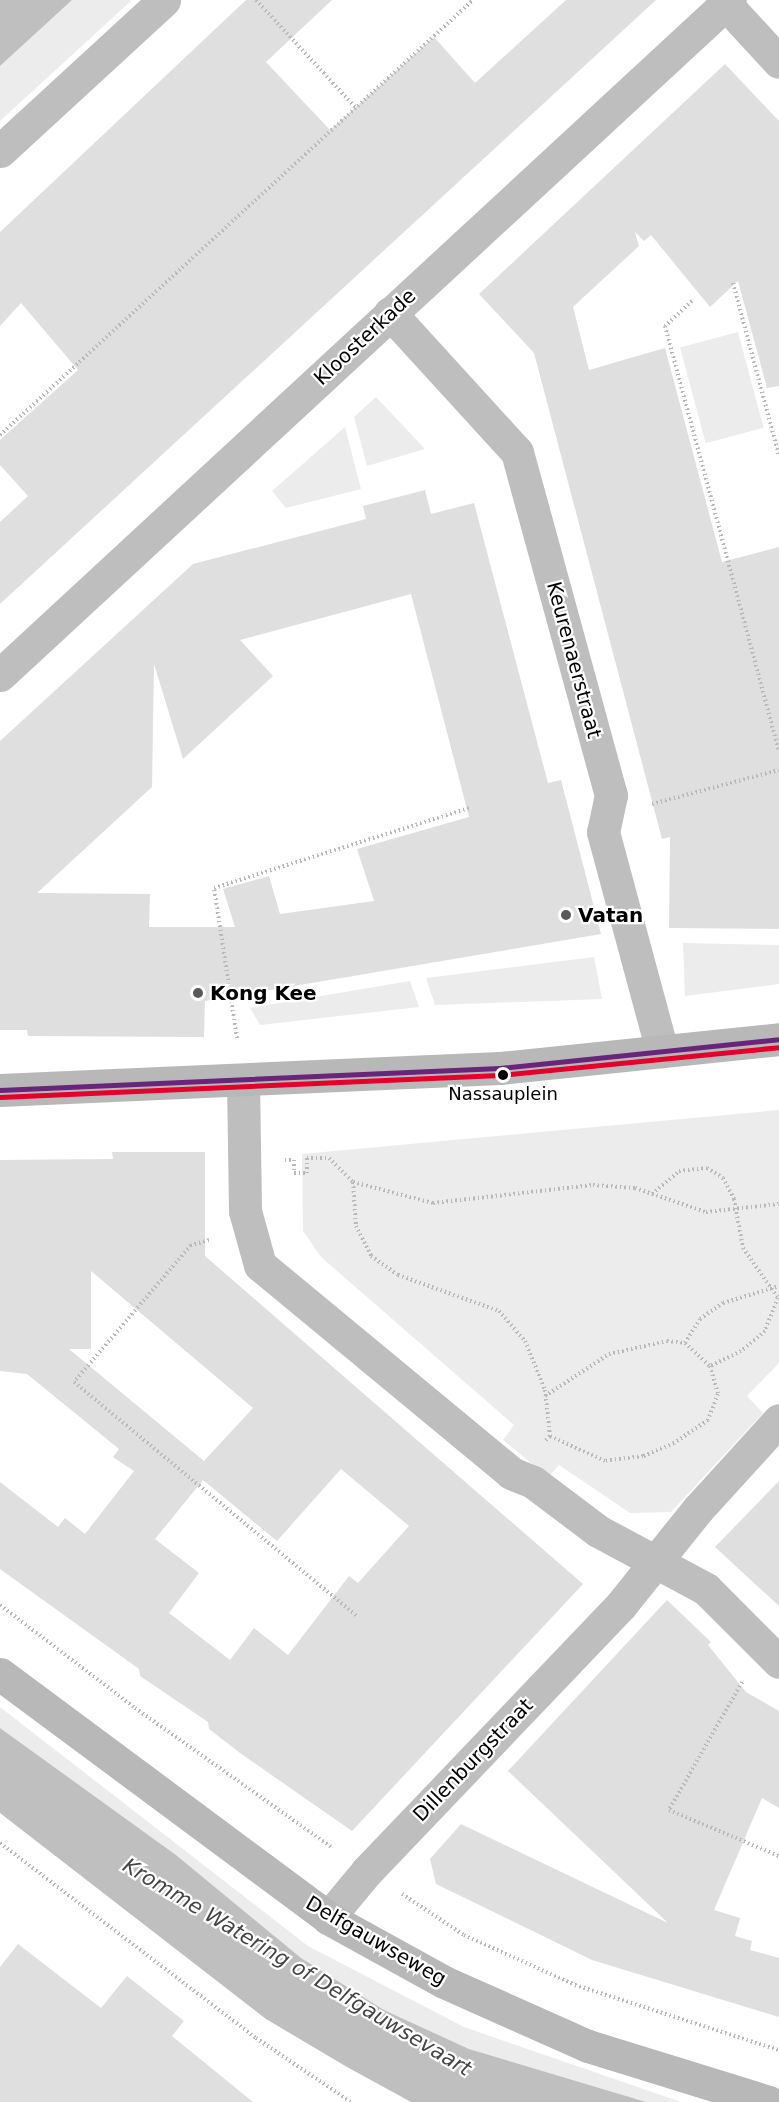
<!DOCTYPE html>
<style>
body{margin:0}
#map{position:relative;width:779px;height:2102px;overflow:hidden;background:#fff;font-family:"DejaVu Sans",sans-serif}
div>[style]{position:absolute}
.green>*{inset:0;background:#ececec;transform-origin:0 0}
.water>*{inset:0;background:#bfbfbf}
.building>*{inset:0;background:#dfdfdf}
.path>*{height:4px;margin-top:-2px;transform-origin:0;background:repeating-linear-gradient(90deg,#b9b9b9 0 1.5px,transparent 0 4.5px)}
.street>*{height:33px;margin:-16.5px;padding:0 16.5px;transform-origin:16.5px;border-radius:16.5px;background:#bebebe}
.secondary>*{height:33px;margin:-16.5px;padding:0 16.5px;transform-origin:16.5px;border-radius:16.5px;background:#b8b8b8}
.bus-1>*{height:4.5px;margin:-2.25px;padding:0 2.25px;transform-origin:2.25px;border-radius:2.25px;background:#68257a}
.bus-2>*{height:4.5px;margin:-2.25px;padding:0 2.25px;transform-origin:2.25px;border-radius:2.25px;background:#e4002b}
.dots>*{width:16px;height:16px;translate:-50% -50%;box-sizing:border-box;border:3px solid #fff;border-radius:50%}
span{translate:-50% -50%;white-space:nowrap;text-align:center;line-height:1.15;-webkit-text-stroke:4.5px #fff;paint-order:stroke}
.bus-label{font-size:18px;color:#000}
.street-label{font-size:20px;color:#000}
.poi-label{font-size:20px;color:#000;font-weight:700}
.left{translate:0 -50%;text-align:left}
.water-label{font-size:21px;color:#444;font-style:italic}
</style>
<div id="map">
<div class="green">
<div style="clip-path:polygon(71px 0,132px 0,0 121px,0 66px)"></div>
<div style="left:738px;top:332px;width:99px;height:60px;rotate:75deg"></div>
<div style="clip-path:polygon(376px 397px,425px 449px,367px 466px,354px 417px)"></div>
<div style="clip-path:polygon(345px 427px,361px 489px,286px 508px,272px 491px)"></div>
<div style="clip-path:polygon(683px 943px,779px 945px,779px 984px,685px 996px)"></div>
<div style="clip-path:polygon(594px 957px,602px 999px,435px 1005px,426px 978px)"></div>
<div style="clip-path:polygon(410px 981px,419px 1007px,260px 1025px,250px 1008px)"></div>
<div style="clip-path:polygon(779px 1110px,779px 1363px,747px 1396px,763px 1413px,671px 1512px,630px 1513px,559px 1465px,548px 1477px,503px 1440px,514px 1425px,321px 1257px,303px 1231px,302px 1154px)"></div>
<div style="clip-path:polygon(0 1707px,308px 1946px,464px 2027px,681px 2102px,646px 2102px,588px 2086px,469px 2049px,384px 2010px,301px 1958px,176px 1855px,0 1728px)"></div>
</div>
<div class="water">
<div style="clip-path:polygon(0 0,72px 0,0 66px)"></div>
<div style="clip-path:polygon(0 1728px,176px 1855px,301px 1958px,384px 2010px,469px 2049px,646px 2102px,411px 2102px,347px 2067px,266px 2019px,0 1813px)"></div>
</div>
<div class="building">
<div style="clip-path:polygon(246px 0,332px 0,266px 62px,330px 130px,434px 37px,475px 83px,566px 0,656px 0,0 604px,0 522px,28px 496px,0 465px,0 440px,78px 370px,21px 303px,0 326px,0 232px)"></div>
<div style="clip-path:polygon(725px 64px,779px 121px,779px 386px,767px 388px,738px 281px,710px 307px,651px 235px,644px 241px,635px 232px,639px 246px,573px 307px,589px 370px,665px 348px,722px 562px,779px 547px,779px 929px,669px 928px,670px 837px,662px 839px,534px 353px,479px 294px)"></div>
<div style="clip-path:polygon(evenodd,425px 490px,431px 514px,474px 503px,548px 783px,561px 780px,601px 934px,205px 1001px,204px 1037px,28px 1036px,27px 1030px,0 1030px,0 741px,193px 564px,366px 519px,363px 506px,425px 490px,411px 594px,469px 817px,357px 849px,374px 901px,280px 914px,269px 876px,223px 889px,235px 927px,149px 927px,150px 894px,37px 893px,152px 787px,154px 664px,183px 759px,273px 676px,240px 640px,411px 594px)"></div>
<div style="clip-path:polygon(evenodd,112px 1152px,205px 1152px,205px 1256px,583px 1584px,352px 1831px,240px 1753px,209px 1729px,208px 1722px,140px 1676px,139px 1669px,0 1569px,0 1482px,58px 1527px,65px 1518px,85px 1534px,134px 1471px,113px 1457px,119px 1449px,27px 1374px,0 1371px,0 1160px,113px 1159px,112px 1152px,91px 1271px,253px 1408px,204px 1461px,69px 1349px,91px 1349px,91px 1271px,112px 1152px,341px 1469px,409px 1526px,358px 1583px,349px 1576px,288px 1655px,254px 1628px,230px 1660px,169px 1613px,199px 1573px,155px 1539px,203px 1480px,277px 1541px,341px 1469px)"></div>
<div style="clip-path:polygon(779px 1481px,779px 1606px,715px 1547px)"></div>
<div style="clip-path:polygon(667px 1600px,711px 1642px,708px 1645px,746px 1692px,779px 1711px,779px 1808px,762px 1798px,714px 1910px,740px 1918px,735px 1936px,752px 1941px,750px 1950px,779px 1958px,779px 2017px,592px 1960px,436px 1884px,430px 1859px,461px 1824px,668px 1923px,508px 1771px)"></div>
<div style="clip-path:polygon(18px 1944px,101px 2008px,127px 1976px,184px 2021px,172px 2036px,253px 2102px,0 2102px,0 1967px)"></div>
</div>
<div class="path">
<div style="left:256px;top:0;width:146px;rotate:47.2deg"></div>
<div style="left:733px;top:283px;width:179px;rotate:75.1deg"></div>
<div style="left:692px;top:301px;width:37px;rotate:137deg"></div>
<div style="left:665px;top:326px;width:439px;rotate:75deg"></div>
<div style="left:0;top:435px;width:643px;rotate:-42.6deg"></div>
<div style="left:652px;top:804px;width:131px;rotate:-15deg"></div>
<div style="left:237px;top:1038px;width:152px;rotate:-98.7deg"></div>
<div style="left:214px;top:888px;width:268px;rotate:-17.4deg"></div>
<div style="left:285px;top:1160px;width:9px"></div>
<div style="left:294px;top:1160px;width:13px;rotate:90deg"></div>
<div style="left:294px;top:1173px;width:13px"></div>
<div style="left:307px;top:1173px;width:15px;rotate:-90deg"></div>
<div style="left:307px;top:1158px;width:22px"></div>
<div style="left:329px;top:1158px;width:34px;rotate:45deg"></div>
<div style="left:353px;top:1182px;width:83px;rotate:14.7deg"></div>
<div style="left:433px;top:1203px;width:161px;rotate:-6.4deg"></div>
<div style="left:593px;top:1185px;width:42px;rotate:4.1deg"></div>
<div style="left:635px;top:1188px;width:75px;rotate:18.7deg"></div>
<div style="left:706px;top:1212px;width:73px;rotate:-6.3deg"></div>
<div style="left:353px;top:1182px;width:44px;rotate:86.1deg"></div>
<div style="left:356px;top:1226px;width:34px;rotate:63deg"></div>
<div style="left:371px;top:1256px;width:33px;rotate:35deg"></div>
<div style="left:398px;top:1275px;width:107px;rotate:19.6deg"></div>
<div style="left:499px;top:1311px;width:40px;rotate:49deg"></div>
<div style="left:525px;top:1341px;width:53px;rotate:67.8deg"></div>
<div style="left:545px;top:1390px;width:46px;rotate:83.8deg"></div>
<div style="left:550px;top:1436px;width:8px;rotate:135deg"></div>
<div style="left:652px;top:1194px;width:35px;rotate:-40deg"></div>
<div style="left:679px;top:1171px;width:28px;rotate:-6deg"></div>
<div style="left:707px;top:1168px;width:19px;rotate:32deg"></div>
<div style="left:723px;top:1178px;width:24px;rotate:62deg"></div>
<div style="left:734px;top:1199px;width:50px;rotate:79.6deg"></div>
<div style="left:743px;top:1248px;width:61px;rotate:55deg"></div>
<div style="left:778px;top:1298px;width:35px;rotate:112deg"></div>
<div style="left:765px;top:1331px;width:31px;rotate:140deg"></div>
<div style="left:741px;top:1351px;width:34px;rotate:154deg"></div>
<div style="left:209px;top:1240px;width:19px;rotate:164deg"></div>
<div style="left:191px;top:1245px;width:180px;rotate:130.5deg"></div>
<div style="left:74px;top:1382px;width:367px;rotate:39.6deg"></div>
<div style="left:685px;top:1343px;width:28px;rotate:-58deg"></div>
<div style="left:700px;top:1319px;width:28px;rotate:-35deg"></div>
<div style="left:723px;top:1303px;width:59px;rotate:-16.9deg"></div>
<div style="left:545px;top:1396px;width:77px;rotate:-33.3deg"></div>
<div style="left:609px;top:1354px;width:59px;rotate:-12.6deg"></div>
<div style="left:667px;top:1341px;width:18px;rotate:6deg"></div>
<div style="left:685px;top:1343px;width:34px;rotate:43deg"></div>
<div style="left:710px;top:1366px;width:29px;rotate:74deg"></div>
<div style="left:718px;top:1394px;width:28px;rotate:111deg"></div>
<div style="left:708px;top:1420px;width:41px;rotate:145.9deg"></div>
<div style="left:674px;top:1443px;width:34px;rotate:157deg"></div>
<div style="left:643px;top:1456px;width:38px;rotate:173deg"></div>
<div style="left:605px;top:1461px;width:60px;rotate:-155.6deg"></div>
<div style="left:0;top:1605px;width:170px;rotate:37.3deg"></div>
<div style="left:135px;top:1708px;width:242px;rotate:35.3deg"></div>
<div style="left:742px;top:1682px;width:147px;rotate:119.7deg"></div>
<div style="left:669px;top:1810px;width:119px;rotate:22.7deg"></div>
<div style="left:0;top:1843px;width:322px;rotate:37.3deg"></div>
<div style="left:256px;top:2038px;width:115px;rotate:34deg"></div>
<div style="left:402px;top:1894px;width:74px;rotate:33.5deg"></div>
<div style="left:464px;top:1935px;width:122px;rotate:24.2deg"></div>
<div style="left:575px;top:1985px;width:214px;rotate:17.7deg"></div>
</div>
<div class="street">
<div style="left:722px;top:0;width:84px;rotate:47.4deg"></div>
<div style="left:0;top:151px;width:223px;rotate:-42.6deg"></div>
<div style="left:390px;top:313px;width:188px;rotate:47.6deg"></div>
<div style="left:517px;top:452px;width:356px;rotate:74.7deg"></div>
<div style="left:611px;top:795px;width:38px;rotate:102deg"></div>
<div style="left:603px;top:832px;width:227px;rotate:74.9deg"></div>
<div style="left:0;top:675px;width:994px;rotate:-42.76deg"></div>
<div style="left:243px;top:1081px;width:130px;rotate:89.1deg"></div>
<div style="left:245px;top:1211px;width:56px;rotate:74.5deg"></div>
<div style="left:260px;top:1265px;width:326px;rotate:39.6deg"></div>
<div style="left:511px;top:1473px;width:24px;rotate:22deg"></div>
<div style="left:533px;top:1482px;width:81px;rotate:37deg"></div>
<div style="left:598px;top:1531px;width:123px;rotate:28.2deg"></div>
<div style="left:706px;top:1589px;width:103px;rotate:45deg"></div>
<div style="left:328px;top:1918px;width:61px;rotate:-50.3deg"></div>
<div style="left:367px;top:1871px;width:368px;rotate:-46.3deg"></div>
<div style="left:621px;top:1605px;width:123px;rotate:-51.3deg"></div>
<div style="left:698px;top:1509px;width:120px;rotate:-47.7deg"></div>
</div>
<div class="secondary">
<div style="left:0;top:1090px;width:500px;rotate:-2.52deg"></div>
<div style="left:500px;top:1068px;width:281px;rotate:-5.9deg"></div>
<div style="left:0;top:1674px;width:409px;rotate:36.6deg"></div>
<div style="left:328px;top:1918px;width:132px;rotate:28.9deg"></div>
<div style="left:444px;top:1982px;width:158px;rotate:24deg"></div>
<div style="left:588px;top:2046px;width:189px;rotate:17.2deg"></div>
</div>
<div class="bus-1">
<div style="left:0;top:1090px;width:500px;rotate:-2.52deg"></div>
<div style="left:500px;top:1068px;width:281px;rotate:-5.9deg"></div>
</div>
<div class="bus-2">
<div style="left:0;top:1097px;width:500px;rotate:-2.52deg"></div>
<div style="left:500px;top:1075px;width:280px;rotate:-5.7deg"></div>
</div>
<div class="dots">
<div style="left:566px;top:915px;background:#595959"></div>
<div style="left:198px;top:993px;background:#595959"></div>
<div style="left:503px;top:1075px;background:#000"></div>
</div>
<div class="bus-label">
<span style="left:503px;top:1094px">Nassauplein</span>
</div>
<div class="street-label">
<span style="left:365px;top:337px;rotate:-43deg">Kloosterkade</span>
<span style="left:574px;top:660px;rotate:75deg">Keurenaerstraat</span>
<span style="left:473px;top:1760px;rotate:-46deg">Dillenburgstraat</span>
<span style="left:376px;top:1941px;rotate:30deg">Delfgauwseweg</span>
</div>
<div class="poi-label">
<span class="left" style="left:578px;top:915px">Vatan</span>
<span class="left" style="left:210px;top:993px">Kong Kee</span>
</div>
<div class="water-label">
<span style="left:297px;top:1967px;rotate:31deg">Kromme Watering of Delfgauwsevaart</span>
</div>
</div>
